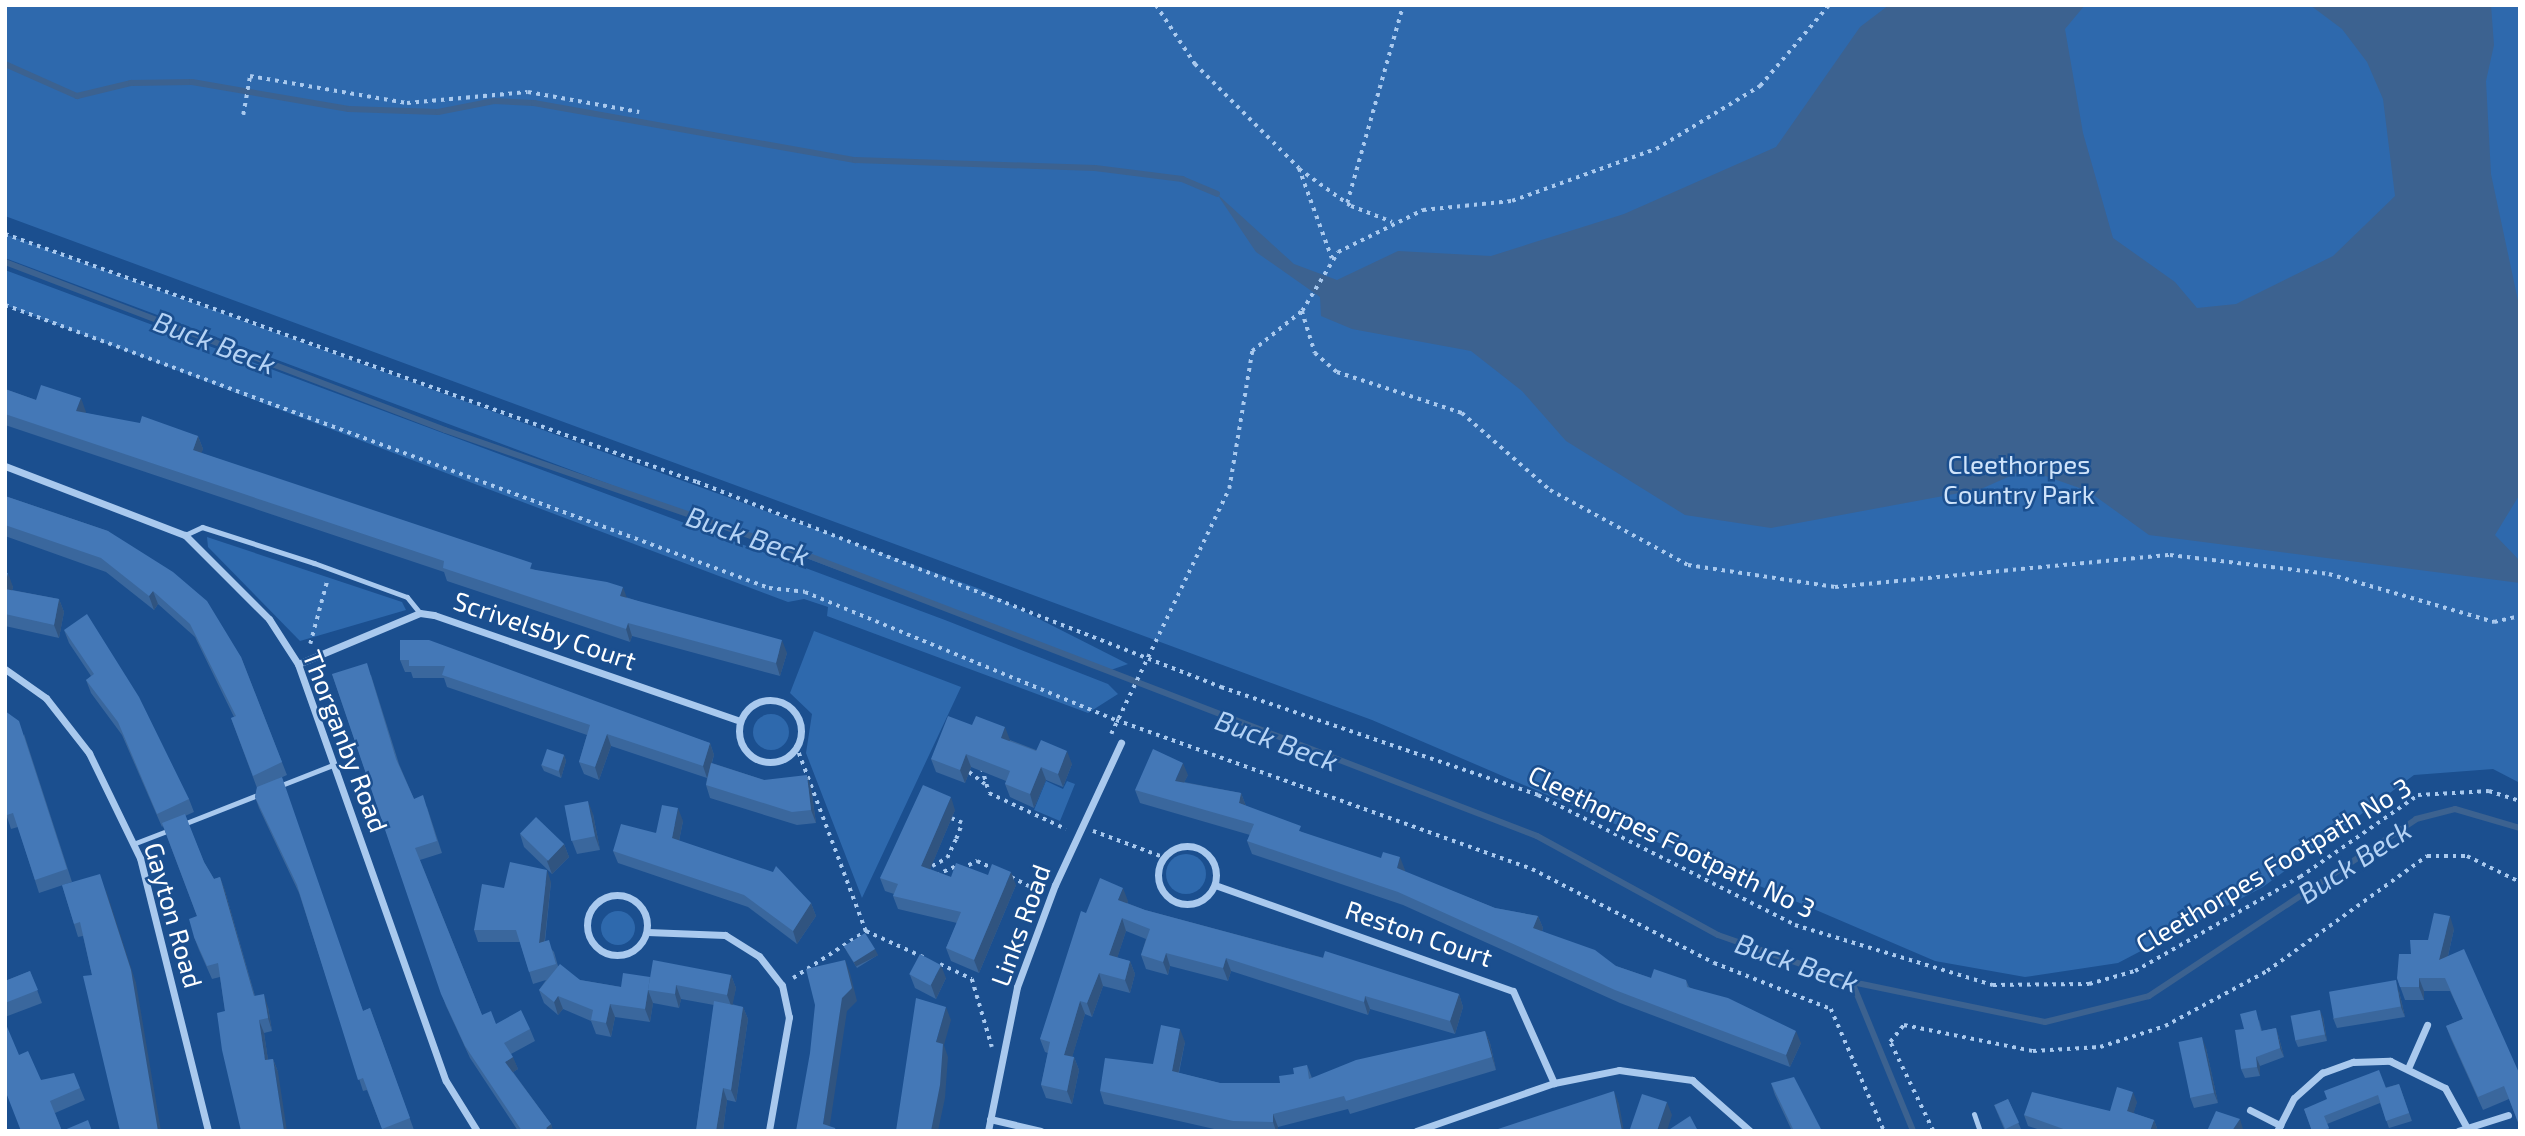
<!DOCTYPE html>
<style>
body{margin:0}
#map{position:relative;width:2525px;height:1136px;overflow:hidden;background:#1b4f8f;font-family:"Exo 2",sans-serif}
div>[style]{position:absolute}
.green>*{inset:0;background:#2e69ad}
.round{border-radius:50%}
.water>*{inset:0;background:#3c6290}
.stream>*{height:6px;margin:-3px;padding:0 3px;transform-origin:3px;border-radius:3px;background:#3c6290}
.path>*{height:3.5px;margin-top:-1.75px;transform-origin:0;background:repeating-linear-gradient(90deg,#a9c9ee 0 3.5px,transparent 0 8.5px)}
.lane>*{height:5px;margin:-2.5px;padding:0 2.5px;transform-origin:2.5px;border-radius:2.5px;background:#a9c9ee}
.street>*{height:7px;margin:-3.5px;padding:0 3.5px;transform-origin:3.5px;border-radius:3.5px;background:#a9c9ee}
.street>.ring{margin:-3.5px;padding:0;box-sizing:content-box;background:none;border:7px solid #a9c9ee;border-radius:50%}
.wall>*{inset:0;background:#3a679d}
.shaded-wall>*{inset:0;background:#305480;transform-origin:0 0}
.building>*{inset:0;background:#4478b7;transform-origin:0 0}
span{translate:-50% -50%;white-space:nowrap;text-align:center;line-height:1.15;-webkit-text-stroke:5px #1b4f8f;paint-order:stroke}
.park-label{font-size:26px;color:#cfe3fa}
.street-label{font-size:26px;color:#fff}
.water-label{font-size:28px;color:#b5d3f5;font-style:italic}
.frame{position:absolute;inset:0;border:7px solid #fff;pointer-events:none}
</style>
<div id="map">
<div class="green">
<div style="clip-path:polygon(5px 5px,2520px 5px,2520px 783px,2493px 769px,2414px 775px,2263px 887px,2118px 963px,2025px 977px,1935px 961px,1372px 720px,5px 216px)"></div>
<div style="clip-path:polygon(5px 234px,980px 589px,1128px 664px,1108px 671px,5px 258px)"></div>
<div style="clip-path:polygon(5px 270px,945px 620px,1108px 684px,1118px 694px,1088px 713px,827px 616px,828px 607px,804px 599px,788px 602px,488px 489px,5px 305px)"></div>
<div style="clip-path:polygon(207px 537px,402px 602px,406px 610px,300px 641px,208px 547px)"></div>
<div style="clip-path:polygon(814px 631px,961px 687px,862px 898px,806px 753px,812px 714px,790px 693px)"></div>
<div class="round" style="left:753px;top:714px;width:36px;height:36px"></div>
<div style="clip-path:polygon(1046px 781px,1063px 789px,1067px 781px,1075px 784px,1060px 821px,1034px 810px)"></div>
<div class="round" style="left:1166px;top:854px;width:40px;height:40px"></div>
<div class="round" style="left:601px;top:911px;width:34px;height:34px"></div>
</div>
<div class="water">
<div style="clip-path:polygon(1889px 5px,2085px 5px,2065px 29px,2083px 133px,2113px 238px,2175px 282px,2197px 308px,2236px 304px,2333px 256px,2395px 196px,2383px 99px,2367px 62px,2342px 29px,2310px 5px,2491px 5px,2494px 45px,2486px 81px,2491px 174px,2520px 310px,2520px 494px,2495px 535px,2520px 561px,2520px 583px,2149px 535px,2088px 491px,2026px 469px,1981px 489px,1771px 528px,1685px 515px,1566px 441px,1522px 391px,1471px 351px,1352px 329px,1321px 316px,1320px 297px,1256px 252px,1217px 194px,1294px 264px,1337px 280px,1398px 251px,1491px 256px,1624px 214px,1776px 147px,1860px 27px)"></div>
</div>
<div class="stream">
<div style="left:5px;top:64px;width:79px;rotate:24deg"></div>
<div style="left:77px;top:96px;width:56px;rotate:-13.5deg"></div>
<div style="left:131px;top:83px;width:61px;rotate:-0.9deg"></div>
<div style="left:192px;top:82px;width:159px;rotate:9.8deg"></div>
<div style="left:349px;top:109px;width:89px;rotate:1.9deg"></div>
<div style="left:438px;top:112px;width:57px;rotate:-11.1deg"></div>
<div style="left:494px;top:101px;width:40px;rotate:2.9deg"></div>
<div style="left:534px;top:103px;width:326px;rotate:10.1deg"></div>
<div style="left:855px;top:160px;width:240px;rotate:1.9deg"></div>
<div style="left:1095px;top:168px;width:88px;rotate:7.2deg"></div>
<div style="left:1182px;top:179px;width:38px;rotate:23deg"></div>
<div style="left:5px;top:262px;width:471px;rotate:20.9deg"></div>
<div style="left:445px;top:430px;width:380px;rotate:19.1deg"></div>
<div style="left:804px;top:554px;width:785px;rotate:21.04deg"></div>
<div style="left:1537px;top:836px;width:206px;rotate:28.7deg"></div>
<div style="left:1718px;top:935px;width:142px;rotate:19.3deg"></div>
<div style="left:1852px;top:982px;width:197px;rotate:11.7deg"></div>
<div style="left:2045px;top:1022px;width:107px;rotate:-14deg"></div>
<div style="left:2149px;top:996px;width:320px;rotate:-33.5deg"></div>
<div style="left:2416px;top:819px;width:40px;rotate:-14.4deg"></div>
<div style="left:2455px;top:809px;width:68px;rotate:16.3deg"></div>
<div style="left:1852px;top:982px;width:161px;rotate:67.7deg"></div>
</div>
<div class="path">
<div style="left:1156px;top:5px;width:71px;rotate:56.5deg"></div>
<div style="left:1195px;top:64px;width:147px;rotate:45deg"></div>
<div style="left:1299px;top:168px;width:96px;rotate:69.9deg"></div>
<div style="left:243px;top:115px;width:40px;rotate:-80deg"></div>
<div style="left:250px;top:76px;width:159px;rotate:9.8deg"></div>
<div style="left:407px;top:103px;width:121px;rotate:-5.2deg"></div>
<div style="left:528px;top:92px;width:113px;rotate:10.2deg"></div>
<div style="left:1299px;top:169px;width:64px;rotate:35.4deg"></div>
<div style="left:1351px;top:206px;width:44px;rotate:21.3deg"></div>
<div style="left:1347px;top:203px;width:206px;rotate:-74.2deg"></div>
<div style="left:5px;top:234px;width:735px;rotate:19.72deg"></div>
<div style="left:697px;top:482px;width:563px;rotate:21.37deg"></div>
<div style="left:1221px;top:687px;width:335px;rotate:18.8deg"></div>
<div style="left:1538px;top:795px;width:288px;rotate:26.8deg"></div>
<div style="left:1795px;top:925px;width:207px;rotate:16.9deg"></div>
<div style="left:1993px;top:985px;width:96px;rotate:-0.6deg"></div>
<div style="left:2089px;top:984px;width:48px;rotate:-15.8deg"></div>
<div style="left:2135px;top:971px;width:190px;rotate:-29.7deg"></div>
<div style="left:2300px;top:877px;width:144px;rotate:-34.8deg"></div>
<div style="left:2418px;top:795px;width:71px;rotate:-3.2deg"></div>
<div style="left:2489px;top:791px;width:33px;rotate:18deg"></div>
<div style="left:5px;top:305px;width:815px;rotate:20.33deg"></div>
<div style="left:769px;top:588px;width:36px;rotate:6deg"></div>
<div style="left:805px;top:592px;width:336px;rotate:22.4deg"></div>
<div style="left:1116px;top:720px;width:442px;rotate:19.7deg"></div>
<div style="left:1532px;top:869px;width:205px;rotate:27.3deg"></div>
<div style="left:1714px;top:963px;width:126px;rotate:21.5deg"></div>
<div style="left:1831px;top:1009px;width:133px;rotate:66.5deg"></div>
<div style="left:1302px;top:311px;width:44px;rotate:72.8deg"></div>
<div style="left:1315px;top:353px;width:29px;rotate:41deg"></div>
<div style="left:1337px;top:372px;width:132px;rotate:18.2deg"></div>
<div style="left:1462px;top:413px;width:117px;rotate:41.2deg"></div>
<div style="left:1550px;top:490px;width:157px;rotate:28.5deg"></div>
<div style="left:1688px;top:565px;width:149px;rotate:8.5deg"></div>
<div style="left:1835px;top:587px;width:337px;rotate:-5.5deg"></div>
<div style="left:2170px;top:555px;width:160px;rotate:6.8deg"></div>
<div style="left:2329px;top:574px;width:172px;rotate:16.2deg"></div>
<div style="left:2494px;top:622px;width:27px;rotate:-13deg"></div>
<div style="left:310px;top:644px;width:65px;rotate:-74.9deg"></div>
<div style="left:1111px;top:734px;width:272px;rotate:-64.3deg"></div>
<div style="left:1229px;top:489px;width:140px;rotate:-80.5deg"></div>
<div style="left:1252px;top:351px;width:64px;rotate:-38.7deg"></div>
<div style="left:1302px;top:311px;width:69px;rotate:-58.6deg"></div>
<div style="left:1338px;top:252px;width:95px;rotate:-26.3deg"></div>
<div style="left:1423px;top:210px;width:89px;rotate:-5.8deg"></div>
<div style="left:1512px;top:201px;width:153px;rotate:-19.9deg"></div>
<div style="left:1656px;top:149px;width:122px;rotate:-31.2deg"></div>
<div style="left:1760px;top:86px;width:106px;rotate:-49.6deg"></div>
<div style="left:796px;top:745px;width:199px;rotate:69.4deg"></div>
<div style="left:982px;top:768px;width:26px;rotate:74deg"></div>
<div style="left:989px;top:793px;width:85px;rotate:25.1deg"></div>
<div style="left:969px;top:772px;width:20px;rotate:37deg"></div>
<div style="left:1093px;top:831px;width:75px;rotate:20.4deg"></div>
<div style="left:932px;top:866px;width:17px;rotate:-28deg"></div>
<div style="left:947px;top:858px;width:21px;rotate:-65deg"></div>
<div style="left:956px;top:839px;width:17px;rotate:-69deg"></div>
<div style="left:962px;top:823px;width:11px;rotate:-158deg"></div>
<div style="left:961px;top:869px;width:18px;rotate:-27deg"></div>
<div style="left:977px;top:861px;width:17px;rotate:25deg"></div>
<div style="left:936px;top:875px;width:24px;rotate:-24deg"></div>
<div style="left:1011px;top:877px;width:31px;rotate:27deg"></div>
<div style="left:940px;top:964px;width:35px;rotate:25deg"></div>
<div style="left:972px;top:979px;width:71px;rotate:73.6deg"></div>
<div style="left:793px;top:978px;width:87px;rotate:-32.8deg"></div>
<div style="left:866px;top:931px;width:63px;rotate:24.5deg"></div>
<div style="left:1933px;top:1131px;width:99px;rotate:-115.8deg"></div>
<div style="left:1890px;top:1042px;width:22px;rotate:-51deg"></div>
<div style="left:1904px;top:1025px;width:132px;rotate:11.4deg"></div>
<div style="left:2033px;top:1051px;width:67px;rotate:-3.4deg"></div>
<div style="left:2100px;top:1047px;width:68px;rotate:-17.9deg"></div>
<div style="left:2165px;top:1026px;width:116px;rotate:-28.3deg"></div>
<div style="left:2267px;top:971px;width:197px;rotate:-35.7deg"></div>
<div style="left:2427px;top:856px;width:40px"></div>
<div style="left:2467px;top:856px;width:59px;rotate:26.1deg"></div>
</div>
<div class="lane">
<div style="left:185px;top:535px;width:19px;rotate:-25deg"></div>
<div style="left:202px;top:527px;width:118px;rotate:17.8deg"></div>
<div style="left:314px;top:563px;width:99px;rotate:20.1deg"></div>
<div style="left:407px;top:597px;width:21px;rotate:51deg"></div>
<div style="left:279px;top:786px;width:60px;rotate:-21.4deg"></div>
<div style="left:181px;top:825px;width:85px;rotate:-21.4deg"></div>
<div style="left:133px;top:844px;width:39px;rotate:-21deg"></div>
<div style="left:1974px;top:1114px;width:18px;rotate:71deg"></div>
</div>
<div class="street">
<div style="left:5px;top:466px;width:193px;rotate:21deg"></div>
<div style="left:185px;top:535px;width:119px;rotate:45deg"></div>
<div style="left:269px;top:619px;width:54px;rotate:57.2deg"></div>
<div style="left:298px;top:664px;width:442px;rotate:70.5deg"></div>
<div style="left:446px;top:1081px;width:59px;rotate:58.2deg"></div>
<div style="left:298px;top:664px;width:132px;rotate:-22.7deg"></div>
<div style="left:420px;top:613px;width:14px;rotate:8deg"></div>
<div style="left:434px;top:615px;width:324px;rotate:19.1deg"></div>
<div style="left:5px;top:669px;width:50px;rotate:35.3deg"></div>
<div style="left:46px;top:698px;width:70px;rotate:52deg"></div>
<div style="left:89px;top:753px;width:117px;rotate:64.1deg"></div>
<div style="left:140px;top:858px;width:281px;rotate:76deg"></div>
<div class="ring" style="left:739px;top:700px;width:55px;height:55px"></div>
<div class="ring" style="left:1158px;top:846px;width:51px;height:51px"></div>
<div style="left:1215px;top:885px;width:316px;rotate:19.6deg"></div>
<div style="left:1513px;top:991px;width:101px;rotate:66deg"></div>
<div class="ring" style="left:587px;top:895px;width:53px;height:53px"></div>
<div style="left:647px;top:932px;width:78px;rotate:2.2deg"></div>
<div style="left:725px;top:935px;width:40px;rotate:32deg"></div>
<div style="left:759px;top:956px;width:37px;rotate:52deg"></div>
<div style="left:782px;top:985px;width:33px;rotate:78deg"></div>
<div style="left:789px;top:1017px;width:116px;rotate:100deg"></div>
<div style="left:2409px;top:1066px;width:45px;rotate:-66.3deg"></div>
<div style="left:2250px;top:1110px;width:34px;rotate:27deg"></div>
<div style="left:990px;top:1119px;width:52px;rotate:13.2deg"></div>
<div style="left:2467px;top:1128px;width:43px;rotate:-17.6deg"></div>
<div style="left:988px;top:1131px;width:147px;rotate:-78.6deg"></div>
<div style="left:1017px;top:987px;width:109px;rotate:-69.6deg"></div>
<div style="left:1055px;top:885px;width:157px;rotate:-65.1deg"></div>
<div style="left:1416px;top:1131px;width:146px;rotate:-19.2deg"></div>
<div style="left:1554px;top:1083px;width:66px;rotate:-11.3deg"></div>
<div style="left:1619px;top:1070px;width:74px;rotate:7.8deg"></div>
<div style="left:1692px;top:1080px;width:77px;rotate:41.3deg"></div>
<div style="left:2277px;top:1131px;width:37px;rotate:-63deg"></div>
<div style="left:2294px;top:1098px;width:38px;rotate:-42deg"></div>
<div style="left:2322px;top:1073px;width:33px;rotate:-20deg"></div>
<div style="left:2353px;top:1062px;width:37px;rotate:-2deg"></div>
<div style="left:2390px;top:1061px;width:61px;rotate:26.1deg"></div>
<div style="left:2445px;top:1088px;width:46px;rotate:61.2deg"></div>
<div style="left:2467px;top:1128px;width:9px;rotate:162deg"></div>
</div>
<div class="wall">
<div style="clip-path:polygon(5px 389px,36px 400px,86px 412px,85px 413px,198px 436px,203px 449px,201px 453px,535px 570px,626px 597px,787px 653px,780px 676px,632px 636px,630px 642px,447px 581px,444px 572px,5px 425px)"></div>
<div style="clip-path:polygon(5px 496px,108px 531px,241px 657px,287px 775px,278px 779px,356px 992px,363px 1011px,370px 1008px,414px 1130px,383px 1131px,367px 1090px,363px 1091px,299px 893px,259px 808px,255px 797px,257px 788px,231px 718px,234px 717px,195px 637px,158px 604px,154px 610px,106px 572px,5px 536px)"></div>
<div style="clip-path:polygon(5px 573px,13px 587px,12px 590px,59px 599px,64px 612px,59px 638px,5px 626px)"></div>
<div style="clip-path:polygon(64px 630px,189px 799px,194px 812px,185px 816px,204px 862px,214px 879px,220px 877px,225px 891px,255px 996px,268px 1007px,272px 1031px,264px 1033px,268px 1060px,273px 1059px,278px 1072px,225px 1011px,220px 977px,212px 979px,199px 950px,194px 937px,197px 916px,163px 826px,162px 827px,122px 735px,91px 693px,86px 680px,91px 676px,69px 643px)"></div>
<div style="clip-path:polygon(400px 640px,710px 743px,714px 755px,712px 763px,764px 780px,811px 788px,816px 823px,797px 825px,710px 798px,706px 785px,707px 778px,611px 746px,599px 780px,584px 774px,579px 762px,587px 735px,447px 687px,444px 678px,413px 678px,411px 672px,405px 672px,400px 660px)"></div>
<div style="clip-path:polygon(332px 674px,371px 675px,399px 764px,414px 799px,427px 807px,442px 853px,420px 860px,482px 1015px,496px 1024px,530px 1029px,535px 1041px,511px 1054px,518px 1069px,513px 1072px,551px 1124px,553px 1131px,518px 1131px,470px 1058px,446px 1006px)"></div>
<div style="clip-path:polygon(24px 734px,72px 882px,39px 893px,18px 827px,11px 829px,5px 811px,6px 792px)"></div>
<div style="clip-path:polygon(1010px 740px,1072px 764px,1063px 787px,1046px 780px,1034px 808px,1010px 797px,1005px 784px,1006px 781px,971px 767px,965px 783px,936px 772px,931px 759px)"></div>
<div style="clip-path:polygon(564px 755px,566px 761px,561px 778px,544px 771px,541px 765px)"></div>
<div style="clip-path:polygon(1188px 775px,1184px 782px,1241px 793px,1246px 806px,1304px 833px,1405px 870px,1404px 872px,1495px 908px,1538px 916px,1543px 928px,1542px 931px,1616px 966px,1651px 978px,1686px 980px,1689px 987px,1801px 1043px,1790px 1067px,1620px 1003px,1403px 905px,1252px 854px,1247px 841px,1250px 835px,1140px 803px,1135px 790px)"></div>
<div style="clip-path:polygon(955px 810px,930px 869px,951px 877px,1016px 885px,979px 973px,951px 961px,946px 948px,957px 923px,898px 909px,893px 896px,894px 894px,885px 891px,880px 878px)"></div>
<div style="clip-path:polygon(593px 814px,600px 850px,577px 854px,572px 841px)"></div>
<div style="clip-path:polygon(683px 821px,679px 841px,811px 903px,816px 916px,797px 944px,748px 907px,618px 863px,613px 851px)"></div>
<div style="clip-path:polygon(520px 834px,564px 844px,569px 857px,552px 874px,524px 847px)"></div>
<div style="clip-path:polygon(551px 882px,545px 942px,554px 952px,558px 966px,580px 980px,621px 987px,650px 977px,731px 975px,736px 988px,732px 1004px,743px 1007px,748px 1019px,736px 1102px,727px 1100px,723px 1131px,696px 1131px,714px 1005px,681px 999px,679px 1008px,653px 1003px,650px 1022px,615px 1017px,611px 1037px,596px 1034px,591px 1021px,563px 1009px,558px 1015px,544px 1003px,539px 990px,546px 980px,533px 984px,520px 942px,478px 942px,474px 930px,504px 888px)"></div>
<div style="clip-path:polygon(62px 885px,136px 983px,92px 975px,83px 936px,78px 937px)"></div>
<div style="clip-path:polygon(1128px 901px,1127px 903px,1145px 910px,1459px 994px,1463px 1007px,1455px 1034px,1370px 1009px,1368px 1015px,1231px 971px,1228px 981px,1170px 966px,1168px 975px,1146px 969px,1141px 955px,1146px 939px,1126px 931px,1117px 958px,1130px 961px,1135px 974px,1130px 993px,1103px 986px,1092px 1017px,1085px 1014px,1072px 1057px,1074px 1057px,1079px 1070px,1072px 1104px,1046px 1098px,1041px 1085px,1048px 1053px,1045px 1052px,1040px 1039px,1086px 913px)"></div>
<div style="clip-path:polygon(2454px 929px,2448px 956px,2520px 1075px,2520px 1128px,2509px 1099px,2483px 1110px,2451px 1039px,2446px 1026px,2463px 1019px,2450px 991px,2424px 991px,2424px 1000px,2405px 1000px,2397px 978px,2411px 954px,2428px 940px)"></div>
<div style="clip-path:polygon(844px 946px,878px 955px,857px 968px,847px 952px)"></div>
<div style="clip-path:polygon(30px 971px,42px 1003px,5px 1017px,5px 981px)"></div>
<div style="clip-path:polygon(910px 975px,946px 978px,936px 999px,915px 988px)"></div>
<div style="clip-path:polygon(2399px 991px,2405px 1017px,2337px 1028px,2333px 1018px)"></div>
<div style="clip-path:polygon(2323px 1017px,2327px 1041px,2298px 1047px,2295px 1040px)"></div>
<div style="clip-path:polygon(2259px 1020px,2262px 1031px,2276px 1028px,2279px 1038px,2284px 1057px,2260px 1066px,2260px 1076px,2245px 1078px,2241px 1069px,2244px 1029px)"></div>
<div style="clip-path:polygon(1485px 1031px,1490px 1043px,1496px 1070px,1350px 1114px,1348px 1109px,1278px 1127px,1278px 1131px,1223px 1131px,1104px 1104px,1100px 1091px,1153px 1064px,1185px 1042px,1179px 1073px,1220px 1083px,1280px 1083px,1307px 1065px,1312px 1078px)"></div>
<div style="clip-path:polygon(2206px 1048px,2218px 1103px,2194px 1108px,2190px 1097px)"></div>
<div style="clip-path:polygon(19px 1055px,41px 1080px,80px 1088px,85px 1100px,55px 1113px,62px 1131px,92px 1131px,21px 1131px)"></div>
<div style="clip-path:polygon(1771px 1083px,1822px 1131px,1792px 1131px,1775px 1095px)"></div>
<div style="clip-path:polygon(2399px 1084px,2412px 1121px,2389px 1128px,2380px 1103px,2327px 1124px,2330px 1131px,2312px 1131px,2304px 1109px)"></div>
<div style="clip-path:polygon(2008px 1099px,2021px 1129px,2018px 1131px,2005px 1131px,1994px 1105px)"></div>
<div style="clip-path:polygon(2137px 1102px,2133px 1113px,2154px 1120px,2158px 1131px,2043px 1131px,2028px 1126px,2024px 1115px,2110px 1111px)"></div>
</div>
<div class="shaded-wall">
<div style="clip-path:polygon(81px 398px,86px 412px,81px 424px,76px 411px)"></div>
<div style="clip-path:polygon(198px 436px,203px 449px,198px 463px,193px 450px)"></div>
<div style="clip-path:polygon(8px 573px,13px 587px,9px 602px,5px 591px,5px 585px)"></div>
<div style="clip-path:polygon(623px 587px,628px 601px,620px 596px)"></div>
<div style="clip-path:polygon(153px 591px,158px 604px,154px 610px,149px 596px)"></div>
<div style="clip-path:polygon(59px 599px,64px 612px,59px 638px,54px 625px)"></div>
<div style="clip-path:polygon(628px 623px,632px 636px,630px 642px,626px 629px)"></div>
<div style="clip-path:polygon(782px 640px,787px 653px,780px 676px,776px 663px)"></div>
<div style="clip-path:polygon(1005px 727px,1010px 740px,1006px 751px,1001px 738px)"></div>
<div style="clip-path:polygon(607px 734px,611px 746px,599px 780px,595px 767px)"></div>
<div style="clip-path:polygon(710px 743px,714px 755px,707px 778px,703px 766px)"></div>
<div style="clip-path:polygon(1067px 751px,1072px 764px,1063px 787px,1058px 774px)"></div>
<div style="clip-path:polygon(966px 754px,971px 767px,965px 783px,960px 770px)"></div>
<div style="clip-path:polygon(564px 755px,566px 761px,561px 778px,559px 771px)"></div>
<div style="clip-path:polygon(1183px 763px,1188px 775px,1179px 793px,1175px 781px)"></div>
<div style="clip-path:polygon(1041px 767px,1046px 780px,1034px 808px,1030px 794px)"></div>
<div style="clip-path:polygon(807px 775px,811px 788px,816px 823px,811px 810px)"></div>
<div style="clip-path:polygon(1241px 793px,1246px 806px,1239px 803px)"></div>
<div style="clip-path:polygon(951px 797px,955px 810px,926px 879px,921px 866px)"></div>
<div style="clip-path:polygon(588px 801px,593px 814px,600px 850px,595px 836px)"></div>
<div style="clip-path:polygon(678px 808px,683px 821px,677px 851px,672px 838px)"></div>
<div style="clip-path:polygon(564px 844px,569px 857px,552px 874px,547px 861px)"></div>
<div style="clip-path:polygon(1400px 857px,1405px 870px,1402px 881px,1397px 868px)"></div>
<div style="clip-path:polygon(547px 870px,551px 882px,543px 955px,539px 943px)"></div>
<div style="clip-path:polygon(1011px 872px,1016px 885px,979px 973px,974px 960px)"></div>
<div style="clip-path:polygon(220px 877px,225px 891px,258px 1009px,254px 996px)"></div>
<div style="clip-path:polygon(105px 887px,136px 983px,161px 1131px,158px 1131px)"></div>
<div style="clip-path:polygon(1123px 888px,1128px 901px,1123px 913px,1118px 900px)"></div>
<div style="clip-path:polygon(811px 903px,816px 916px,797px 944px,793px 931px)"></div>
<div style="clip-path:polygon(1538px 916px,1543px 928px,1538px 940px,1533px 928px)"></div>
<div style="clip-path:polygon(2450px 916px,2454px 929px,2444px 973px,2439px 960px)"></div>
<div style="clip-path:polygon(1122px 918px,1126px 931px,1114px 968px,1109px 955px)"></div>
<div style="left:875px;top:949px;width:7px;height:25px;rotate:63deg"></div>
<div style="clip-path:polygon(1166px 953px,1170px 966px,1168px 975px,1163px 962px)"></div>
<div style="clip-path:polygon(1226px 958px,1231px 971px,1228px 981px,1223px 968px)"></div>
<div style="clip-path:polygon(845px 960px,850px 973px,857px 1001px,847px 1011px,829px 1131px,823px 1124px)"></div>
<div style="clip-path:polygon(1130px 961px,1135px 974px,1130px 993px,1125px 980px)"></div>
<div style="clip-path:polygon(941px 965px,946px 978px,936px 999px,931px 985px)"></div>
<div style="clip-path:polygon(1099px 973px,1103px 986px,1092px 1017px,1087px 1003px)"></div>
<div style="clip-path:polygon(731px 975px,736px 988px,732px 1008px,727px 995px)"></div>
<div style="clip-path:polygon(650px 977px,648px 990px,653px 1003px,650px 1022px,645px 1009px)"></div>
<div style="clip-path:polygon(2419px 978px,2424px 991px,2424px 1000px,2419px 987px)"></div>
<div style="clip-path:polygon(2396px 980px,2399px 991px,2405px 1017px,2401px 1007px)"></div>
<div style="clip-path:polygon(676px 985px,681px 999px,679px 1008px,675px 994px)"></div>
<div style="clip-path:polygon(264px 994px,268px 1007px,272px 1031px,268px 1018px)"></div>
<div style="clip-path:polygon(1459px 994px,1463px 1007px,1455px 1034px,1450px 1021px)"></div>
<div style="clip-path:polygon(558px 996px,563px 1009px,558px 1015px,554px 1002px)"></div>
<div style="clip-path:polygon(1365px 996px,1370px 1009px,1368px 1015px,1364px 1002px)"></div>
<div style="clip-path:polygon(1080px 1001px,1085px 1014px,1069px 1068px,1064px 1055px)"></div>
<div style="clip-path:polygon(610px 1004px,615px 1017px,611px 1037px,606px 1023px)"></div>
<div style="clip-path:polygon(743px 1007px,748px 1019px,736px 1102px,731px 1090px)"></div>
<div style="clip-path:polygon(946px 1007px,951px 1020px,944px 1045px,948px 1057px,945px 1098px,938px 1131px,931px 1131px,936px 1042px)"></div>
<div style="clip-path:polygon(2320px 1010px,2323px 1017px,2327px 1041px,2325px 1035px)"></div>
<div style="clip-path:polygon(259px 1020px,264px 1033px,270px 1073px,265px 1060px)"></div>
<div style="clip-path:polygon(2276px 1028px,2279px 1038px,2284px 1057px,2280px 1048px)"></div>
<div style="clip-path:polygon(1180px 1029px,1185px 1042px,1176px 1084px,1172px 1071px)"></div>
<div style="clip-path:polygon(1485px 1031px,1490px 1043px,1496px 1070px,1492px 1057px)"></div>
<div style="clip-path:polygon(1796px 1031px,1801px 1043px,1790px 1067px,1786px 1055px)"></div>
<div style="clip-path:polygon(2202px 1037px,2206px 1048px,2218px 1103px,2214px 1093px)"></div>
<div style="clip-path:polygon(513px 1057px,518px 1069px,510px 1074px,505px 1062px)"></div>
<div style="clip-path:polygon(1074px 1057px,1079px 1070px,1072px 1104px,1067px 1091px)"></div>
<div style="clip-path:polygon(2256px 1057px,2260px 1066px,2260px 1076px,2257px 1067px)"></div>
<div style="clip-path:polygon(273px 1059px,278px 1072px,287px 1131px,284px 1131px)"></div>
<div style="clip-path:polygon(723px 1088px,727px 1100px,723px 1131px,716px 1131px)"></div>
<div style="clip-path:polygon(1614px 1091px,1619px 1104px,1624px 1131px,1622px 1131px)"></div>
<div style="clip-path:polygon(2133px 1092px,2137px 1102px,2131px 1122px,2127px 1111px)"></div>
<div style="clip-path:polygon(1667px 1102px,1672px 1115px,1667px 1131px,1657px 1131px)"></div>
<div style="clip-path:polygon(1273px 1114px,1278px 1127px,1278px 1131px,1276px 1131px,1273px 1122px)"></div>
<div style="clip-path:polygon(2240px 1119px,2243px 1129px,2242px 1131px,2232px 1131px)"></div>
<div style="clip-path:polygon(2154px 1120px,2158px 1131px,2150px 1131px)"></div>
<div style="clip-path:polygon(551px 1124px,553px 1131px,547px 1131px,546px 1128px)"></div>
</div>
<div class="building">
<div style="clip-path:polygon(41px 385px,81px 398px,76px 411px,140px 423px,142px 416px,198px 436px,193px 450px,532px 563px,530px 569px,607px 582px,623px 587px,620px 596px,782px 640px,776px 663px,628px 623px,626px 629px,443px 568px,444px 561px,5px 414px,5px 389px,36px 400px)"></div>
<div style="clip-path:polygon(5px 496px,108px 531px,173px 572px,207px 601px,241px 657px,282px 762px,253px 776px,231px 718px,236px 716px,190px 624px,153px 591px,149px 596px,101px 558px,5px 525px)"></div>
<div style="clip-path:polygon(5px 573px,8px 573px,5px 585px)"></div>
<div style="clip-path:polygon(5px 589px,59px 599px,54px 625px,5px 614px)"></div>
<div style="clip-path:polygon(87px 614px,139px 697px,189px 799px,157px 814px,118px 722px,86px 680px,94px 674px,64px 630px)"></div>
<div style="clip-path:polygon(400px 640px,429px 640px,710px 743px,703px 766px,607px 734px,595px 767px,579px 762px,590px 725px,442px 675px,445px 666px,409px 666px,409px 660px,400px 660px)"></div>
<div style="clip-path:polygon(367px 663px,396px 759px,414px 799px,423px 795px,437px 841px,415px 848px,482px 1015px,491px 1011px,496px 1024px,521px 1010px,530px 1029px,504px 1043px,513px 1057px,505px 1062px,551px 1124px,546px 1128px,549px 1131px,522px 1131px,465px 1046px,441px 994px,332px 674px)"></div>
<div style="clip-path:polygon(5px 711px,19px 721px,67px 869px,35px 880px,13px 813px,7px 815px,5px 811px,5px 793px,6px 792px,5px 789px)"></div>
<div style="clip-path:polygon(948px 716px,972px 725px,976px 716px,1005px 727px,1001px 738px,1036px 751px,1041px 740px,1067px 751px,1058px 774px,1041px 767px,1030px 794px,1005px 784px,1010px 771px,966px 754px,960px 770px,931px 759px)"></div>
<div style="left:547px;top:749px;width:18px;height:17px;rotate:19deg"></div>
<div style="clip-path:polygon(1153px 749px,1183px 763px,1175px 781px,1241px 793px,1239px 803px,1301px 826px,1299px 831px,1381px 858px,1383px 852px,1400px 857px,1397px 868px,1495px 908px,1538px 916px,1533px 928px,1595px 950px,1616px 966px,1651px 978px,1654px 969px,1686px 980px,1687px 987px,1728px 998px,1796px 1031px,1786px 1055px,1615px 990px,1398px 892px,1247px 841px,1254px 824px,1135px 790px)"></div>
<div style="clip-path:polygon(711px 763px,764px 780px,807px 775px,811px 810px,792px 812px,706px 785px)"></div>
<div style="clip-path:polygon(282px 777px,363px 1011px,370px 1008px,410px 1118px,382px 1129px,363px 1078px,358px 1080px,297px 885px,255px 797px,257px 787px)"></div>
<div style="clip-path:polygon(923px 785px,951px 797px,921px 866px,951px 877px,956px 863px,988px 875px,992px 864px,1011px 872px,974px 960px,946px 948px,961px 912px,893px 896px,898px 884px,880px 878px)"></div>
<div style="left:588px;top:801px;width:36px;height:24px;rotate:79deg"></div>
<div style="clip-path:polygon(662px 805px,678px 808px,672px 838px,773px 872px,776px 866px,811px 903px,793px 931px,744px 895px,613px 851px,621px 824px,656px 833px)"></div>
<div style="clip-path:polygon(185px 814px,204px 862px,214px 879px,220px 877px,254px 996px,264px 994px,268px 1018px,259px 1020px,265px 1060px,273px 1059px,284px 1131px,241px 1131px,222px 1050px,217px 1013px,225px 1011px,218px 963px,207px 966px,194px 937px,189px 919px,197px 916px,162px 823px)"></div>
<div style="left:536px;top:817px;width:39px;height:23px;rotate:44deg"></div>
<div style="clip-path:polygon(510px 862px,547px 870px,539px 943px,549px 940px,556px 964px,529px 972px,516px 930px,474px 930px,482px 884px,504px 888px)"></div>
<div style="clip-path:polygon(100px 874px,131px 970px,158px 1131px,120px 1131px,83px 976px,92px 975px,80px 922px,74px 924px,62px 885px)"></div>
<div style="clip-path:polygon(1100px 878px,1123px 888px,1118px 900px,1145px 910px,1323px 958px,1325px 951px,1459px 994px,1450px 1021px,1365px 996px,1364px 1002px,1226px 958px,1223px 968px,1166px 953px,1163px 962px,1141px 955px,1150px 929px,1122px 918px,1109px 955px,1130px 961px,1125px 980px,1099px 973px,1087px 1003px,1080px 1001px,1064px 1055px,1074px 1057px,1067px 1091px,1041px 1085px,1050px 1042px,1040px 1039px,1081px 911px,1086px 913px)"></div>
<div style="clip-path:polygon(2434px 913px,2450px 916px,2439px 960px,2464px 949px,2520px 1075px,2520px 1127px,2504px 1086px,2478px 1097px,2446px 1026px,2463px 1019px,2445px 978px,2419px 978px,2419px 987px,2400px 987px,2397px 978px,2399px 954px,2411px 954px,2410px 940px,2428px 940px)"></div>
<div style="left:865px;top:933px;width:19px;height:25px;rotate:58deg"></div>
<div style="left:920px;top:954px;width:24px;height:23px;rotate:28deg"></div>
<div style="clip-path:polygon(653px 960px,731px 975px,727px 995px,676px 985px,675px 994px,648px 990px)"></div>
<div style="clip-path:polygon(845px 960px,852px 988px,842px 998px,823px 1124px,835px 1128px,836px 1131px,796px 1131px,810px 1053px,815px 1005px,806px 969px)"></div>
<div style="clip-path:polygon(560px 964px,580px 980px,621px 987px,623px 973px,650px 977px,645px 1009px,610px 1004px,606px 1023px,591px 1020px,593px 1010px,558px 996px,554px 1002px,539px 990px)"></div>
<div style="clip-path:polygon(30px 971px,38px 990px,5px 1003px,5px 981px)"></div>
<div style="left:2396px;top:980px;width:27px;height:68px;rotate:80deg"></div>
<div style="clip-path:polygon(916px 998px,946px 1007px,936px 1042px,943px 1044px,940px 1085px,931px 1131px,896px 1131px)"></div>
<div style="clip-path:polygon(714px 1001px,743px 1007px,731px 1090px,723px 1088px,716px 1131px,696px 1131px)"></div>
<div style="clip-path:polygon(2256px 1010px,2261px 1031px,2276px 1028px,2280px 1048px,2256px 1057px,2257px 1067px,2241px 1069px,2235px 1030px,2244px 1029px,2240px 1014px)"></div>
<div style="left:2320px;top:1010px;width:25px;height:30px;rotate:79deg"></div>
<div style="clip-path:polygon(5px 1022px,19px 1055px,28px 1051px,41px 1080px,74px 1073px,80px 1088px,50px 1101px,62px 1131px,88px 1120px,92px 1131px,21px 1131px,5px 1090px)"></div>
<div style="clip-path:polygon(1161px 1025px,1180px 1029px,1172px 1071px,1220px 1083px,1280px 1083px,1279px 1076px,1294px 1074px,1293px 1068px,1307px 1065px,1309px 1079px,1356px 1060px,1485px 1031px,1492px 1057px,1346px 1101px,1344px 1096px,1273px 1114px,1273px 1122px,1233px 1121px,1100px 1091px,1105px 1058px,1153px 1064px)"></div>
<div style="left:2202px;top:1037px;width:57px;height:24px;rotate:78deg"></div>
<div style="clip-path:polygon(2379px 1070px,2386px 1088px,2399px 1084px,2409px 1113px,2386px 1121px,2378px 1095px,2324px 1116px,2329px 1128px,2321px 1131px,2312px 1131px,2304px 1109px,2327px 1099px,2324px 1091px)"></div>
<div style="clip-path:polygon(1794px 1077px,1822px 1131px,1794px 1131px,1771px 1083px)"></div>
<div style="clip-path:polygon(2117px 1087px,2133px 1092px,2127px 1111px,2154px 1120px,2150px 1131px,2069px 1131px,2024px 1115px,2032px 1092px,2110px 1111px)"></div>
<div style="clip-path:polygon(1614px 1091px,1622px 1131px,1494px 1131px,1495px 1130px)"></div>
<div style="clip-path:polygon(1642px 1094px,1667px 1102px,1657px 1131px,1635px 1131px,1630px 1129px)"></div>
<div style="left:2008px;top:1099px;width:26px;height:15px;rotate:65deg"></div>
<div style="clip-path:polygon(2216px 1111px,2240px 1119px,2232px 1131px,2207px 1131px)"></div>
<div style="clip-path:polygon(1690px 1116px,1698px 1131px,1667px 1131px)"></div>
</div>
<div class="park-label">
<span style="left:2019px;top:479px">Cleethorpes<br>Country Park</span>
</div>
<div class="street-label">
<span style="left:545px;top:630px;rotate:19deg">Scrivelsby Court</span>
<span style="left:346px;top:741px;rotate:69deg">Thorganby Road</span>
<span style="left:1672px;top:841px;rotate:26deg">Cleethorpes Footpath No 3</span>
<span style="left:2273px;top:865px;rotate:-31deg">Cleethorpes Footpath No 3</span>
<span style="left:174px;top:915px;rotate:74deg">Gayton Road</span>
<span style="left:1020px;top:925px;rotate:-70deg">Links Road</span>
<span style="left:1419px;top:933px;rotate:19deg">Reston Court</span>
</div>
<div class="water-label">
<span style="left:215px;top:342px;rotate:21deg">Buck Beck</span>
<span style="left:748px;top:535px;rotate:19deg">Buck Beck</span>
<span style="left:1277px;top:740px;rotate:20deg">Buck Beck</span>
<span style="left:2354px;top:861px;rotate:-33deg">Buck Beck</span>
<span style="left:1797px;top:962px;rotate:19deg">Buck Beck</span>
</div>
<div class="frame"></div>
</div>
